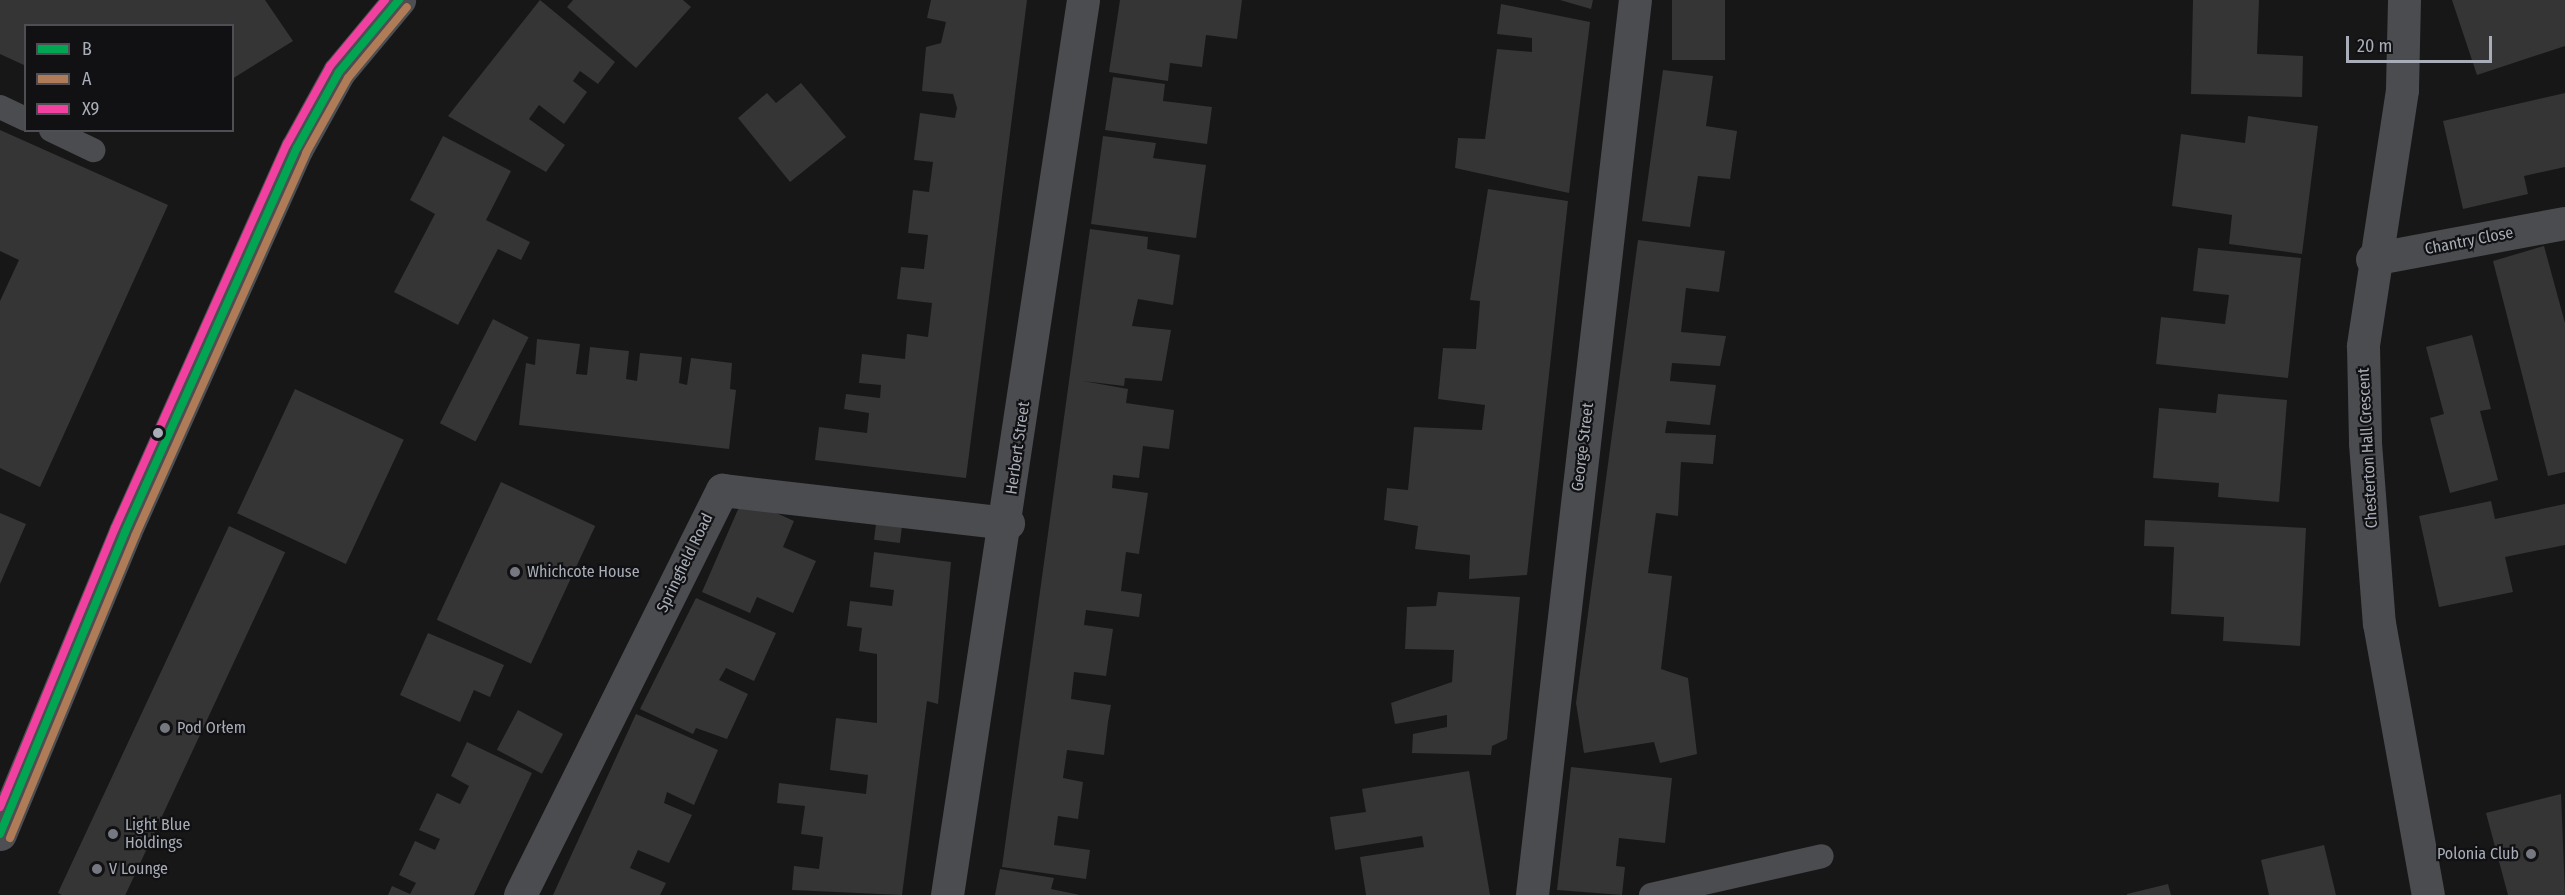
<!DOCTYPE html>
<meta charset="utf-8">
<style>
body{margin:0}
#map{position:relative;width:2565px;height:895px;overflow:hidden;background:#171717;font-family:"Fira Sans Condensed",sans-serif}
div>[style]{position:absolute}
.building>*{inset:0;background:#353536;transform-origin:0 0}
.lane>*{height:24px;margin:-12px;padding:0 12px;transform-origin:12px;border-radius:12px;background:#4b4c50}
.street>*{height:33px;margin:-16.5px;padding:0 16.5px;transform-origin:16.5px;border-radius:16.5px;background:#4b4c50}
.primary>*{height:33px;margin:-16.5px;padding:0 16.5px;transform-origin:16.5px;border-radius:16.5px;background:#4d4f52}
.bus-1>*{height:8px;margin:-4px;padding:0 4px;transform-origin:4px;border-radius:4px;background:#00a651}
.bus-2>*{height:8px;margin:-4px;padding:0 4px;transform-origin:4px;border-radius:4px;background:#b07c57}
.bus-3>*{height:8px;margin:-4px;padding:0 4px;transform-origin:4px;border-radius:4px;background:#f240a1}
.dots>*{width:16px;height:16px;translate:-50% -50%;box-sizing:border-box;border:3px solid #111113;border-radius:50%}
span{translate:-50% -50%;white-space:nowrap;text-align:center;line-height:1.15;-webkit-text-stroke:4.5px #111113;paint-order:stroke}
.street-label{font-size:16px;color:#a8adb8}
.poi-label{font-size:16px;color:#a8adb8}
.left{translate:0 -50%;text-align:left}
.right{translate:-100% -50%;text-align:right}
.legend{position:absolute;left:24px;top:24px;width:210px;height:108px;box-sizing:border-box;background:#111113;border:2px solid #4d4f55;margin:0;padding:8px 10px;list-style:none;font-size:18px;color:#a8adb8}
.legend li{display:flex;align-items:center;gap:12px;height:30px}
.legend b{width:30px;border:2px solid #4d4f55}
.scale{position:absolute;left:2346px;top:36px;width:146px;height:27px;box-sizing:border-box;border:3px solid #a8adb8;border-top:0;padding-left:8px;font-size:18px;line-height:21px;white-space:nowrap;color:#a8adb8;-webkit-text-stroke:4px #111113;paint-order:stroke}
</style>
<div id="map">
<div class="building">
<div style="clip-path:polygon(0 0,265px 0,293px 41px,232px 79px,232px 26px,26px 26px,26px 66px,0 54px)"></div>
<div style="clip-path:polygon(540px 0,615px 62px,598px 84px,580px 71px,573px 81px,587px 92px,564px 124px,539px 105px,529px 119px,565px 145px,546px 172px,448px 116px)"></div>
<div style="clip-path:polygon(573px 0,683px 0,691px 7px,636px 68px,567px 7px)"></div>
<div style="clip-path:polygon(931px 0,1027px 0,966px 478px,815px 460px,819px 427px,867px 433px,869px 413px,844px 409px,846px 394px,880px 398px,881px 385px,859px 383px,862px 354px,905px 359px,907px 334px,928px 337px,932px 303px,897px 299px,901px 267px,924px 269px,928px 235px,908px 233px,913px 190px,929px 192px,933px 162px,914px 160px,920px 113px,955px 118px,957px 108px,953px 94px,922px 91px,926px 47px,941px 43px,946px 22px,927px 18px)"></div>
<div style="clip-path:polygon(1120px 0,1242px 0,1237px 39px,1206px 35px,1202px 67px,1170px 63px,1168px 81px,1109px 72px)"></div>
<div style="clip-path:polygon(1560px 0,1593px 0,1591px 9px)"></div>
<div style="left:1672px;top:0;width:53px;height:60px"></div>
<div style="clip-path:polygon(2193px 0,2259px 0,2257px 54px,2303px 56px,2302px 97px,2191px 94px)"></div>
<div style="clip-path:polygon(2452px 0,2565px 0,2565px 46px,2477px 75px)"></div>
<div style="clip-path:polygon(1501px 4px,1590px 22px,1569px 193px,1455px 168px,1458px 138px,1485px 139px,1497px 49px,1532px 52px,1532px 38px,1497px 34px)"></div>
<div style="clip-path:polygon(1663px 70px,1713px 76px,1706px 126px,1737px 131px,1730px 179px,1698px 176px,1690px 227px,1642px 221px)"></div>
<div style="clip-path:polygon(1113px 77px,1165px 84px,1163px 101px,1212px 107px,1207px 144px,1105px 130px)"></div>
<div style="clip-path:polygon(801px 83px,846px 137px,790px 182px,738px 118px,767px 93px,776px 103px)"></div>
<div style="clip-path:polygon(2565px 93px,2565px 167px,2524px 176px,2528px 194px,2463px 209px,2443px 121px)"></div>
<div style="clip-path:polygon(2248px 116px,2318px 126px,2302px 254px,2229px 244px,2232px 215px,2172px 206px,2181px 134px,2245px 143px)"></div>
<div style="clip-path:polygon(0 130px,168px 205px,40px 487px,0 468px,0 301px,19px 260px,0 251px)"></div>
<div style="clip-path:polygon(443px 136px,511px 171px,486px 220px,530px 242px,521px 260px,498px 249px,458px 325px,394px 292px,435px 214px,410px 200px)"></div>
<div style="clip-path:polygon(1103px 136px,1156px 143px,1153px 158px,1206px 165px,1196px 238px,1091px 224px)"></div>
<div style="clip-path:polygon(1488px 189px,1568px 201px,1527px 575px,1469px 579px,1470px 555px,1415px 549px,1418px 526px,1384px 520px,1387px 488px,1408px 490px,1414px 427px,1482px 430px,1485px 405px,1438px 399px,1443px 348px,1476px 349px,1480px 301px,1470px 300px)"></div>
<div style="clip-path:polygon(1090px 229px,1148px 237px,1147px 249px,1180px 255px,1173px 305px,1138px 299px,1132px 326px,1171px 330px,1162px 381px,1125px 378px,1124px 386px,1083px 381px,1128px 389px,1126px 403px,1174px 410px,1169px 449px,1143px 446px,1139px 478px,1113px 475px,1112px 488px,1148px 493px,1139px 554px,1126px 552px,1121px 591px,1142px 594px,1139px 617px,1086px 610px,1084px 625px,1113px 629px,1106px 676px,1074px 672px,1071px 699px,1111px 705px,1108px 722px,1104px 755px,1067px 750px,1063px 778px,1083px 782px,1078px 819px,1058px 816px,1054px 845px,1090px 850px,1086px 879px,1002px 867px)"></div>
<div style="clip-path:polygon(1638px 240px,1725px 251px,1719px 292px,1686px 288px,1681px 332px,1726px 336px,1720px 366px,1672px 363px,1670px 381px,1716px 385px,1710px 425px,1667px 421px,1665px 433px,1716px 435px,1713px 464px,1681px 462px,1678px 516px,1656px 513px,1648px 573px,1672px 576px,1661px 669px,1688px 678px,1697px 754px,1660px 763px,1654px 742px,1584px 753px,1576px 703px)"></div>
<div style="clip-path:polygon(2544px 246px,2565px 323px,2565px 472px,2548px 476px,2493px 261px)"></div>
<div style="clip-path:polygon(2198px 248px,2301px 258px,2288px 378px,2156px 364px,2161px 317px,2225px 324px,2229px 295px,2193px 291px)"></div>
<div style="left:493px;top:319px;width:40px;height:117px;rotate:27deg"></div>
<div style="clip-path:polygon(2472px 335px,2491px 409px,2480px 411px,2498px 480px,2450px 493px,2430px 418px,2444px 414px,2426px 347px)"></div>
<div style="clip-path:polygon(537px 339px,580px 344px,576px 374px,587px 375px,590px 347px,629px 351px,626px 379px,637px 381px,640px 353px,682px 357px,679px 383px,687px 385px,691px 358px,732px 363px,730px 389px,736px 390px,729px 449px,519px 425px,526px 363px,535px 365px)"></div>
<div style="left:295px;top:389px;width:120px;height:137px;rotate:25deg"></div>
<div style="clip-path:polygon(2218px 394px,2287px 400px,2279px 502px,2218px 497px,2219px 483px,2153px 478px,2159px 408px,2216px 413px)"></div>
<div style="left:501px;top:482px;width:104px;height:152px;rotate:25deg"></div>
<div style="clip-path:polygon(743px 498px,794px 521px,783px 547px,816px 561px,793px 613px,757px 597px,750px 613px,702px 592px)"></div>
<div style="clip-path:polygon(2491px 501px,2495px 519px,2565px 504px,2565px 545px,2505px 557px,2513px 592px,2439px 607px,2419px 516px)"></div>
<div style="clip-path:polygon(0 513px,26px 524px,0 584px)"></div>
<div style="left:877px;top:516px;width:26px;height:24px;rotate:7deg"></div>
<div style="clip-path:polygon(2145px 520px,2306px 528px,2300px 646px,2223px 641px,2224px 617px,2171px 614px,2174px 547px,2144px 546px)"></div>
<div style="left:229px;top:526px;width:62px;height:405px;rotate:25deg"></div>
<div style="clip-path:polygon(874px 552px,951px 562px,938px 704px,927px 701px,902px 895px,792px 890px,794px 866px,819px 869px,823px 837px,801px 834px,805px 806px,777px 803px,779px 783px,866px 794px,868px 775px,830px 770px,836px 718px,877px 723px,877px 654px,859px 651px,862px 628px,847px 626px,850px 601px,892px 606px,894px 590px,870px 587px)"></div>
<div style="clip-path:polygon(1438px 592px,1520px 597px,1507px 739px,1492px 746px,1491px 755px,1412px 753px,1413px 734px,1447px 727px,1447px 715px,1395px 724px,1391px 703px,1452px 682px,1454px 650px,1405px 649px,1407px 607px,1436px 606px)"></div>
<div style="clip-path:polygon(696px 598px,776px 633px,754px 681px,726px 668px,719px 680px,748px 694px,727px 739px,696px 728px,693px 734px,640px 709px)"></div>
<div style="clip-path:polygon(428px 633px,504px 665px,490px 697px,474px 690px,460px 722px,400px 695px)"></div>
<div style="left:518px;top:710px;width:51px;height:45px;rotate:28deg"></div>
<div style="clip-path:polygon(636px 714px,718px 750px,694px 805px,667px 792px,664px 803px,692px 815px,669px 863px,638px 850px,630px 868px,666px 883px,660px 895px,553px 895px)"></div>
<div style="clip-path:polygon(467px 742px,532px 773px,474px 895px,388px 895px,392px 886px,410px 894px,416px 883px,399px 875px,415px 841px,435px 850px,440px 839px,419px 830px,437px 793px,460px 804px,469px 786px,451px 776px)"></div>
<div style="clip-path:polygon(1571px 767px,1672px 778px,1665px 843px,1619px 838px,1616px 866px,1625px 867px,1622px 895px,1557px 890px)"></div>
<div style="clip-path:polygon(1469px 771px,1490px 895px,1366px 895px,1360px 857px,1424px 847px,1422px 836px,1335px 850px,1330px 817px,1366px 812px,1362px 789px)"></div>
<div style="clip-path:polygon(2561px 794px,2565px 895px,2508px 895px,2486px 813px)"></div>
<div style="clip-path:polygon(2324px 845px,2336px 895px,2269px 895px,2261px 860px)"></div>
<div style="clip-path:polygon(1000px 869px,1054px 878px,1051px 889px,1080px 895px,995px 895px)"></div>
<div style="clip-path:polygon(2168px 884px,2171px 895px,2127px 895px,2127px 894px)"></div>
</div>
<div class="lane">
<div style="left:0;top:107px;width:29px;rotate:25deg"></div>
<div style="left:51px;top:130px;width:47px;rotate:25.5deg"></div>
<div style="left:1651px;top:895px;width:175px;rotate:-12.8deg"></div>
</div>
<div class="street">
<div style="left:2404px;top:0;width:90px;rotate:91.3deg"></div>
<div style="left:2402px;top:90px;width:259px;rotate:98.7deg"></div>
<div style="left:2363px;top:346px;width:97px;rotate:88.8deg"></div>
<div style="left:2365px;top:443px;width:181px;rotate:85.6deg"></div>
<div style="left:2379px;top:623px;width:276px;rotate:79.8deg"></div>
<div style="left:2372px;top:259px;width:196px;rotate:-10.6deg"></div>
<div style="left:520px;top:895px;width:453px;rotate:-63.5deg"></div>
<div style="left:722px;top:490px;width:288px;rotate:6.6deg"></div>
<div style="left:947px;top:895px;width:905px;rotate:-81.36deg"></div>
<div style="left:1532px;top:895px;width:901px;rotate:-83.44deg"></div>
</div>
<div class="primary">
<div style="left:0;top:834px;width:327px;rotate:-67.5deg"></div>
<div style="left:125px;top:532px;width:421px;rotate:-65.9deg"></div>
<div style="left:297px;top:148px;width:87px;rotate:-61.1deg"></div>
<div style="left:339px;top:72px;width:94px;rotate:-50.2deg"></div>
</div>
<div class="bus-1">
<div style="left:0;top:834px;width:327px;rotate:-67.5deg"></div>
<div style="left:125px;top:532px;width:421px;rotate:-65.9deg"></div>
<div style="left:297px;top:148px;width:87px;rotate:-61.1deg"></div>
<div style="left:339px;top:72px;width:94px;rotate:-50.2deg"></div>
</div>
<div class="bus-2">
<div style="left:10px;top:838px;width:327px;rotate:-67.5deg"></div>
<div style="left:135px;top:536px;width:419px;rotate:-65.9deg"></div>
<div style="left:306px;top:153px;width:86px;rotate:-60.8deg"></div>
<div style="left:348px;top:78px;width:92px;rotate:-50.3deg"></div>
</div>
<div class="bus-3">
<div style="left:0;top:807px;width:302px;rotate:-67.6deg"></div>
<div style="left:115px;top:528px;width:421px;rotate:-65.9deg"></div>
<div style="left:287px;top:144px;width:89px;rotate:-61.1deg"></div>
<div style="left:330px;top:66px;width:86px;rotate:-50.2deg"></div>
</div>
<div class="dots">
<div style="left:158px;top:433px;background:#a8adb8"></div>
<div style="left:515px;top:572px;background:#757880"></div>
<div style="left:165px;top:728px;background:#757880"></div>
<div style="left:113px;top:834px;background:#757880"></div>
<div style="left:2531px;top:854px;background:#757880"></div>
<div style="left:97px;top:869px;background:#757880"></div>
</div>
<div class="street-label">
<span style="left:2469px;top:241px;rotate:-11deg">Chantry Close</span>
<span style="left:1583px;top:447px;rotate:-83deg">George Street</span>
<span style="left:1018px;top:448px;rotate:-82deg">Herbert Street</span>
<span style="left:2368px;top:448px;rotate:-93deg">Chesterton Hall Crescent</span>
<span style="left:685px;top:563px;rotate:-64deg">Springfield Road</span>
</div>
<div class="poi-label">
<span class="left" style="left:527px;top:572px">Whichcote House</span>
<span class="left" style="left:177px;top:728px">Pod Orłem</span>
<span class="left" style="left:125px;top:834px">Light Blue<br>Holdings</span>
<span class="right" style="left:2519px;top:854px">Polonia Club</span>
<span class="left" style="left:109px;top:869px">V Lounge</span>
</div>
<ul class="legend">
<li><b style="height:8px;background:#00a651"></b>B</li>
<li><b style="height:8px;background:#b07c57"></b>A</li>
<li><b style="height:8px;background:#f240a1"></b>X9</li>
</ul>
<div class="scale">20 m</div>
</div>
